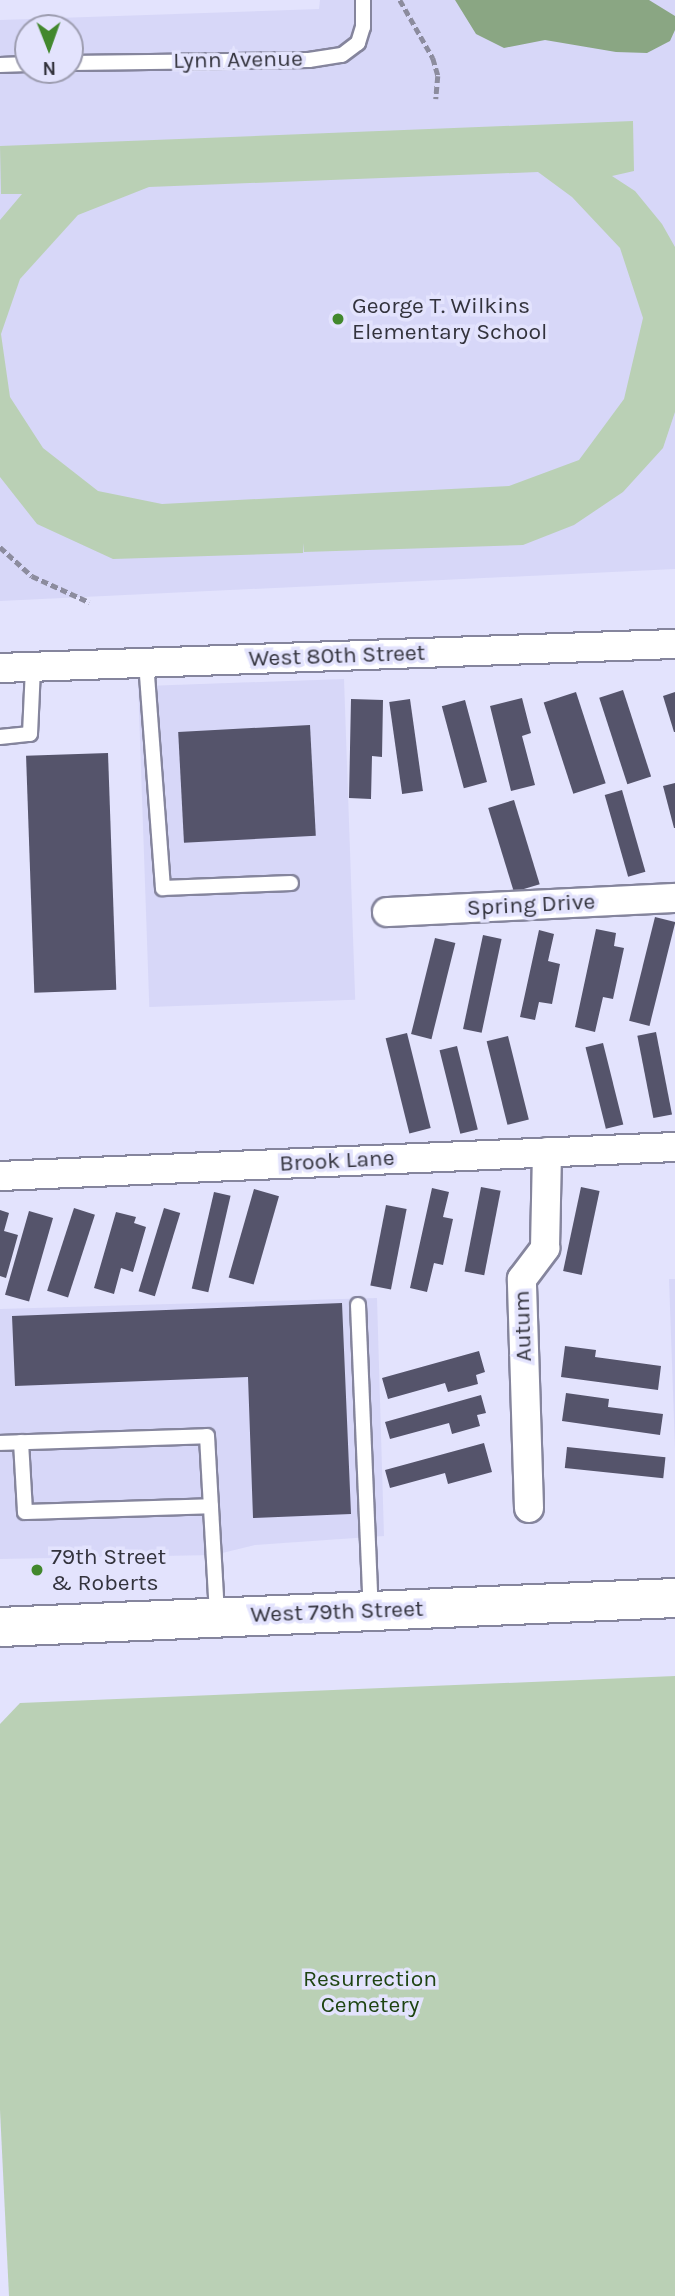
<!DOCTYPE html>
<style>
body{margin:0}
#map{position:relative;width:675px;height:2296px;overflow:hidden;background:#e3e3fd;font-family:Karla,sans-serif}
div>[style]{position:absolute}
.built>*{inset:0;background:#d7d7f8;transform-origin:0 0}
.green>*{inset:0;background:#bad0b5}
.water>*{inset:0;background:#8aa683}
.building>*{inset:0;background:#55546b;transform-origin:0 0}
.path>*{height:4.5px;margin-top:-2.25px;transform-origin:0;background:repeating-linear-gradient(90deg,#8c8c9e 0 7px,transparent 0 10.5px)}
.roads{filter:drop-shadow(2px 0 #85859d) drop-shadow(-2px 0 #85859d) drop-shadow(0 2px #85859d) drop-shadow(0 -2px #85859d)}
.lane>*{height:14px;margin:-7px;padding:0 7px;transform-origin:7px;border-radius:7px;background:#fff}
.street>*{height:28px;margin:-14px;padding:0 14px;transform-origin:14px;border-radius:14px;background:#fff}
.secondary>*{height:38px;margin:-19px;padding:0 19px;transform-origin:19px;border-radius:19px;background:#fff}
.dots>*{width:19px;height:19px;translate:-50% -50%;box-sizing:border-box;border:4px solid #e3e3fd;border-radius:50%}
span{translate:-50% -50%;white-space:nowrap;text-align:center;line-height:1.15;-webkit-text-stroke:7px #e3e3fd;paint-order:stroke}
.street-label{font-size:23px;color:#33333d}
.poi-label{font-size:23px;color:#33333d}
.left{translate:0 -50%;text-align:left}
.park-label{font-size:23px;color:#1e4412}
.north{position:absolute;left:14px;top:14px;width:70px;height:70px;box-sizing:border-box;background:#e3e3fd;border:2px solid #9d9db0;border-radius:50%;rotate:179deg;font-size:19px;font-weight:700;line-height:28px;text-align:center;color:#33333d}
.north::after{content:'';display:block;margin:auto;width:24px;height:32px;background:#42882d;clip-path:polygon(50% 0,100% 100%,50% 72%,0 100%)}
</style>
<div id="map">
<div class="built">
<div style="clip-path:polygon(evenodd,320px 0,675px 0,675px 569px,0 601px,0 20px,319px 9px,320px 0,28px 28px,70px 28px,70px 70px,28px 70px,28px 28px)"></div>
<div style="left:344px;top:679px;width:321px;height:206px;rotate:88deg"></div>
<div style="clip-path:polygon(669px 1279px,675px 1279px,675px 1448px)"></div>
<div style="clip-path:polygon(377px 1298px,384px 1536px,255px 1545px,214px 1555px,0 1559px,0 1309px)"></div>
</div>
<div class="green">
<div style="clip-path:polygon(evenodd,633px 121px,634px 171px,612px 176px,635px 191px,662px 224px,675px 247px,675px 412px,663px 448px,623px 492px,574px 525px,523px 545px,304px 552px,304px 543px,303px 553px,113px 559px,37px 524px,0 477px,0 220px,22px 194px,1px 194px,0 146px,633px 121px,538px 172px,572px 197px,620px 248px,643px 318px,624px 399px,579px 460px,509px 486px,162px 504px,98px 491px,43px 448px,10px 397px,1px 334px,20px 279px,78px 215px,149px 187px,538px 172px)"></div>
<div style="clip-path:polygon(675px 1676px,675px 2296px,9px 2296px,0 2110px,0 1724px,20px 1703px)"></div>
</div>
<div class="water">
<div style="clip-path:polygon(455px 0,649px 0,675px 16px,675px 30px,670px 41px,647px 53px,616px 52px,545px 40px,504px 48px,476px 34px)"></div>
</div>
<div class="building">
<div style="left:623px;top:690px;width:91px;height:25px;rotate:72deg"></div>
<div style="left:576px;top:692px;width:96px;height:34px;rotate:72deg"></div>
<div style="clip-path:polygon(675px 692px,675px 732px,674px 732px,663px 696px)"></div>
<div style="clip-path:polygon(522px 698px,531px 733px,522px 736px,535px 785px,511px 791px,490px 706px)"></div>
<div style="clip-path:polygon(351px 699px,383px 700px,382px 757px,372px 756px,371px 799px,349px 798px)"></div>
<div style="left:410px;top:699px;width:93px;height:21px;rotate:82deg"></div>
<div style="left:465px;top:700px;width:85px;height:24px;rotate:75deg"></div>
<div style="left:310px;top:725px;width:111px;height:132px;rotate:87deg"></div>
<div style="left:108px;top:753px;width:237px;height:82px;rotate:88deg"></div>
<div style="clip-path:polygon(675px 783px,675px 828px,674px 828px,663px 786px)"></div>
<div style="left:622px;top:790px;width:85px;height:18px;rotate:74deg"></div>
<div style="left:514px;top:800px;width:88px;height:27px;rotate:73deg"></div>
<div style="left:655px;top:917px;width:21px;height:107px;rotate:14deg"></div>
<div style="clip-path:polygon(596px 929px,616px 933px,614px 946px,624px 948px,613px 999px,603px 997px,595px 1032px,575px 1027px)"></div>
<div style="clip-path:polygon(539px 930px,554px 934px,548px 961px,560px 964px,552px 1004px,539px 1002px,535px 1020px,520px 1017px)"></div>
<div style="left:483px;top:935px;width:19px;height:96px;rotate:12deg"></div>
<div style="left:435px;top:938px;width:21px;height:99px;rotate:14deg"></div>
<div style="left:656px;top:1032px;width:84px;height:19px;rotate:79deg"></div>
<div style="left:407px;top:1033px;width:98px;height:22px;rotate:76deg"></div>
<div style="left:508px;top:1036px;width:86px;height:22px;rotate:76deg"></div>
<div style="left:603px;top:1043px;width:84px;height:18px;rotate:76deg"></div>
<div style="left:457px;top:1046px;width:86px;height:18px;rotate:76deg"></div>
<div style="left:481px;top:1187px;width:20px;height:86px;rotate:11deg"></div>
<div style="left:581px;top:1187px;width:19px;height:86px;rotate:12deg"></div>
<div style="clip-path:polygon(432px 1188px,449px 1192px,443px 1217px,453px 1219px,443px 1265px,434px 1263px,427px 1292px,410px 1288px)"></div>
<div style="left:254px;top:1189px;width:26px;height:92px;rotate:16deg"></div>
<div style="left:214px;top:1192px;width:17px;height:99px;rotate:13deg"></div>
<div style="left:386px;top:1205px;width:21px;height:82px;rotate:11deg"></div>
<div style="left:74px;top:1208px;width:22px;height:87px;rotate:18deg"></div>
<div style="left:164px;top:1208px;width:17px;height:87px;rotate:17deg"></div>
<div style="clip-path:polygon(0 1210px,9px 1213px,4px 1231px,18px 1235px,6px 1278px,0 1276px)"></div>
<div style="left:29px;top:1211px;width:25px;height:87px;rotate:16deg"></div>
<div style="clip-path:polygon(116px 1212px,136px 1217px,134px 1223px,146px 1227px,133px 1272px,121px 1268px,114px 1294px,94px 1288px)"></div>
<div style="clip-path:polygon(342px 1303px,351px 1514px,253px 1518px,248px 1377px,15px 1386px,12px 1316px)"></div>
<div style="clip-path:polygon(565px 1346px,596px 1350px,595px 1357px,661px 1366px,658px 1390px,561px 1377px)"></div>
<div style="clip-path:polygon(479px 1351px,485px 1372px,476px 1375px,478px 1384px,448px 1392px,445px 1383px,388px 1399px,382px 1378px)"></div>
<div style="clip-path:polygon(566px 1393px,609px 1399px,608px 1407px,663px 1414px,660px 1435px,562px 1421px)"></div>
<div style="clip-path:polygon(481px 1395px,486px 1413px,477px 1415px,480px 1426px,452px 1434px,449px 1423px,390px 1439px,385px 1422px)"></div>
<div style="clip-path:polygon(484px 1443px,492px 1472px,448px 1484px,445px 1473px,390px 1488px,385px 1470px)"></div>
<div style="left:567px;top:1447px;width:99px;height:21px;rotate:6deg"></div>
</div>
<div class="path">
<div style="left:400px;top:0;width:67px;rotate:60.4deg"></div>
<div style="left:433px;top:58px;width:19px;rotate:74deg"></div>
<div style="left:438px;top:76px;width:23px;rotate:95deg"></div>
<div style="left:0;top:547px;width:43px;rotate:42.2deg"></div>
<div style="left:32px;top:576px;width:63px;rotate:24.5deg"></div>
</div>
<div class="roads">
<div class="lane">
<div style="left:70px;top:63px;width:239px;rotate:-0.7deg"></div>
<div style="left:309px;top:60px;width:33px;rotate:-9deg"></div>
<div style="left:342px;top:55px;width:20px;rotate:-37deg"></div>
<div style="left:358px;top:43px;width:17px;rotate:-73deg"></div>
<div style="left:363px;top:27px;width:27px;rotate:-90deg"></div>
<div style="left:0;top:65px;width:28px;rotate:-2deg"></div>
<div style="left:146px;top:662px;width:227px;rotate:85.7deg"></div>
<div style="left:163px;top:888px;width:128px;rotate:-2.2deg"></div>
<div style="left:0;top:737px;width:30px;rotate:-6deg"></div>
<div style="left:30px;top:734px;width:67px;rotate:-87.4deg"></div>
<div style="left:358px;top:1305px;width:306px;rotate:87.6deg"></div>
<div style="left:21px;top:1442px;width:70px;rotate:86.7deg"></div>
<div style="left:25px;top:1512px;width:186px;rotate:-1.8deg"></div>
<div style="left:0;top:1443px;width:207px;rotate:-1.9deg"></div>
<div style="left:207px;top:1436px;width:180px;rotate:86.8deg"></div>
</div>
<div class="street">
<div style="left:0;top:668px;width:675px;rotate:-2.04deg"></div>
<div style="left:387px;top:912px;width:288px;rotate:-2.8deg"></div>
<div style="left:0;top:1176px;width:676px;rotate:-2.46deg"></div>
<div style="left:529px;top:1508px;width:229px;rotate:-91.8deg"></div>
<div style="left:522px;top:1279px;width:39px;rotate:-53deg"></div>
<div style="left:545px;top:1248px;width:96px;rotate:-88.8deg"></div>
</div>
<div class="secondary">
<div style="left:0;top:1627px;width:676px;rotate:-2.46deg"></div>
</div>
</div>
<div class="dots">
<div style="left:338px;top:319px;background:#42882d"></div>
<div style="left:37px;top:1570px;background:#42882d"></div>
</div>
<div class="street-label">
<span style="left:238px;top:60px;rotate:-1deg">Lynn Avenue</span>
<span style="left:337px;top:656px;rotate:-2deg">West 80th Street</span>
<span style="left:531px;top:905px;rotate:-3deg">Spring Drive</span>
<span style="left:337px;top:1161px;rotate:-3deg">Brook Lane</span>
<span style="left:523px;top:1326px;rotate:-92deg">Autum</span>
<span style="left:337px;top:1612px;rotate:-2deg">West 79th Street</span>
</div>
<div class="poi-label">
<span class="left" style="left:352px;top:319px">George T. Wilkins<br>Elementary School</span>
<span class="left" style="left:51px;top:1570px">79th Street<br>&amp; Roberts</span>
</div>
<div class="park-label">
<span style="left:370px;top:1992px">Resurrection<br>Cemetery</span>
</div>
<div class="north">N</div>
</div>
